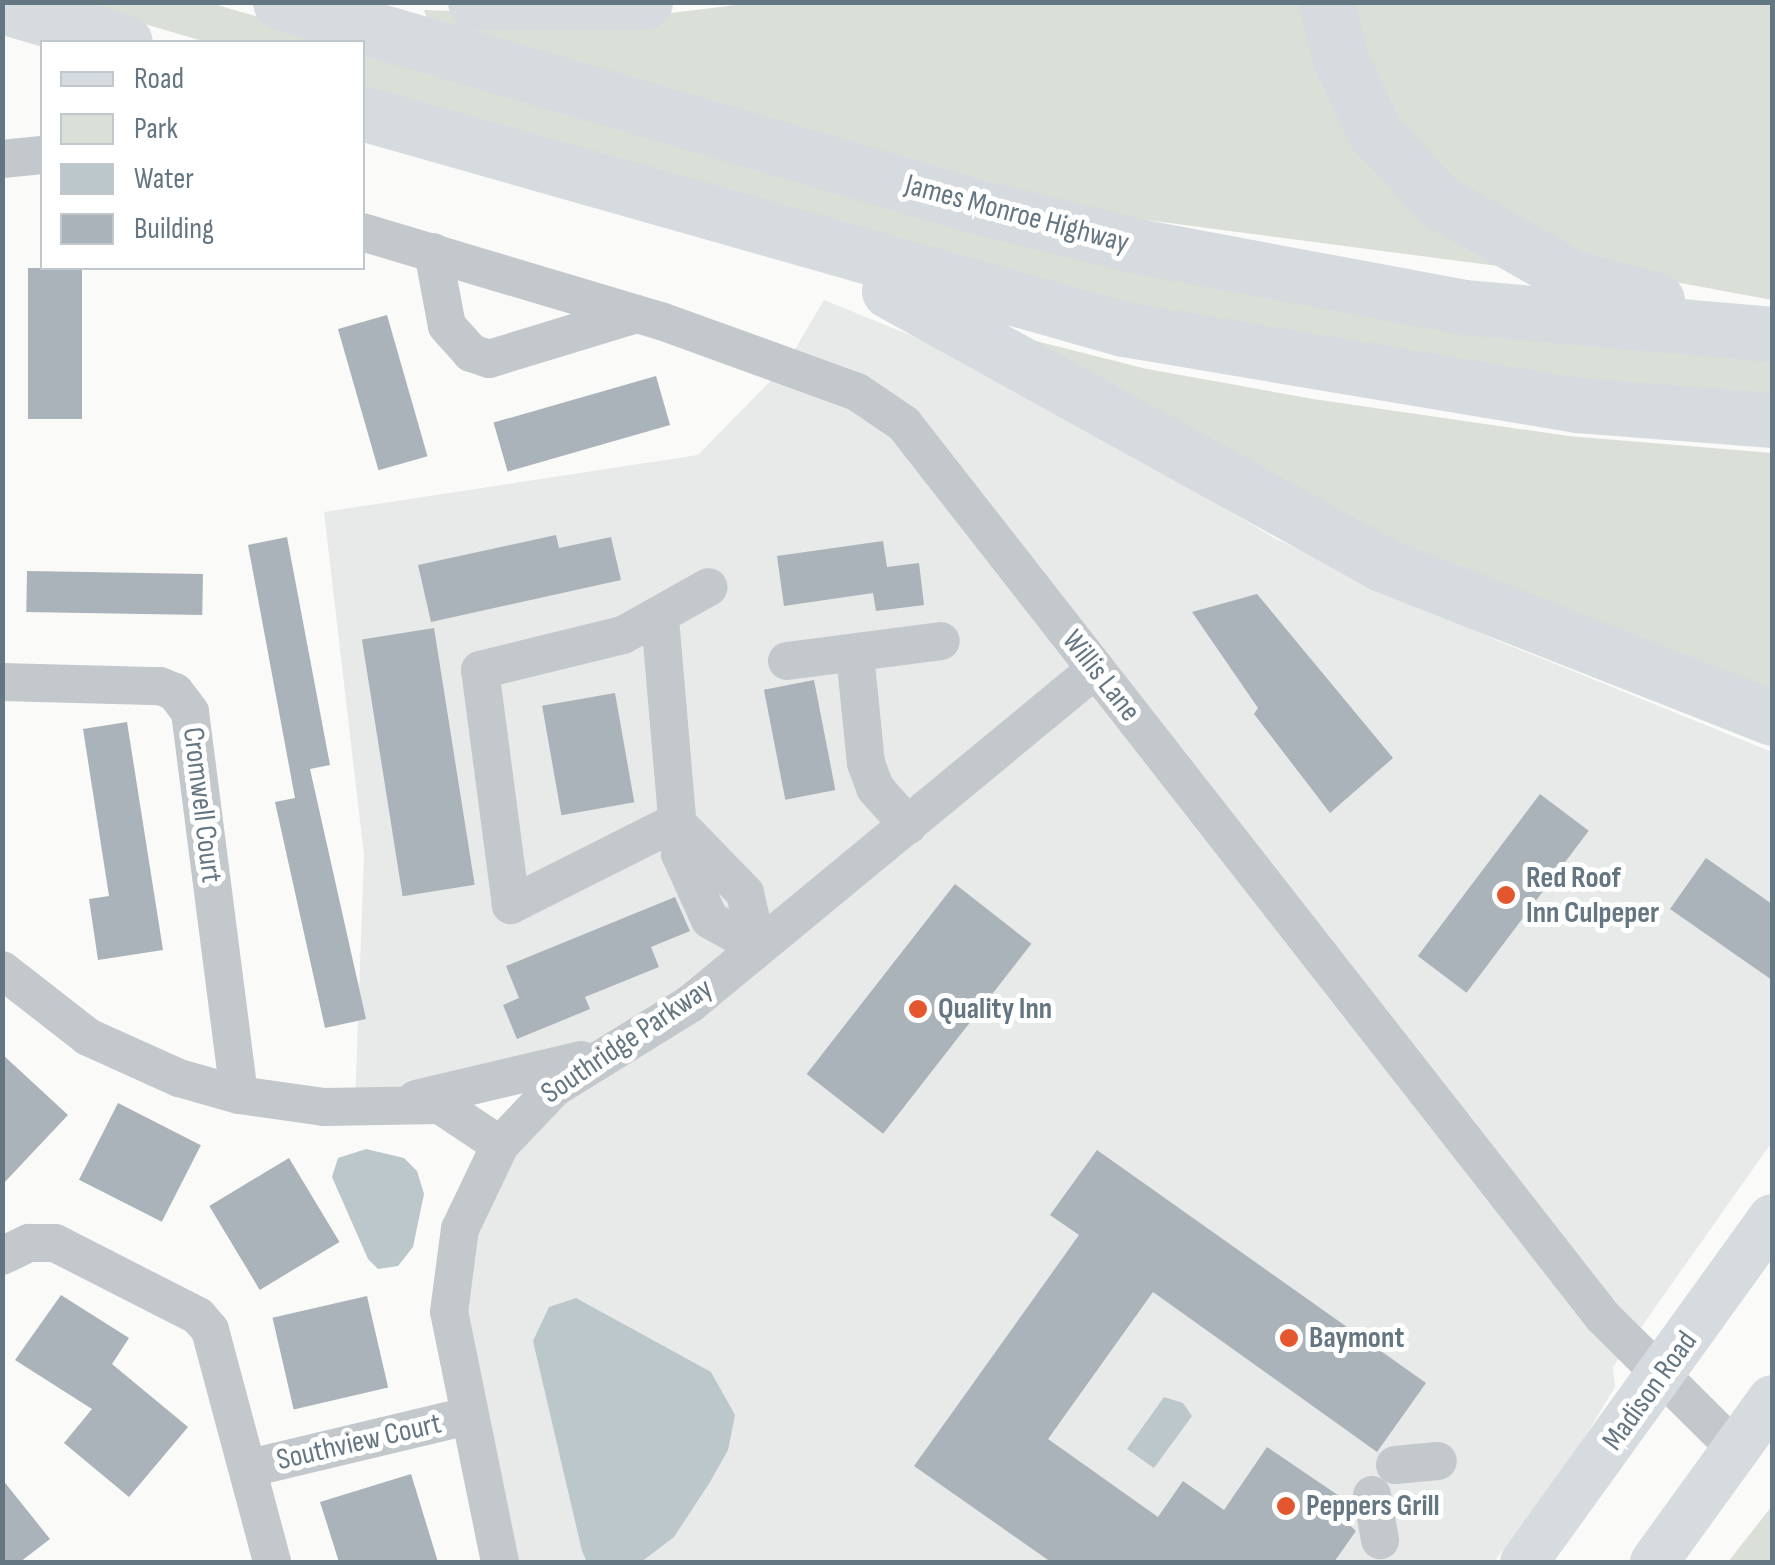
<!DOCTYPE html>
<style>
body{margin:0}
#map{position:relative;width:1775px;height:1565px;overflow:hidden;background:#fafaf8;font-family:"Sofia Sans Condensed",sans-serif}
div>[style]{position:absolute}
.built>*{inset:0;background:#e8e9e9}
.green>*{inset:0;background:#dadfd7}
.water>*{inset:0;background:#bbc7cb}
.building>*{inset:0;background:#aab3b9;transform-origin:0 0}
.minor>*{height:38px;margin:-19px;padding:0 19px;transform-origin:19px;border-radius:19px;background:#c3c8cc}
.major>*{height:48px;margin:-24px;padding:0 24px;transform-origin:24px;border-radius:24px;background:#d6dbdf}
.highway>*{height:55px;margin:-27.5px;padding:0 27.5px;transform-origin:27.5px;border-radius:27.5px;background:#d6dbdf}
.dots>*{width:28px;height:28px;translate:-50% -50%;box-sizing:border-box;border:5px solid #fff;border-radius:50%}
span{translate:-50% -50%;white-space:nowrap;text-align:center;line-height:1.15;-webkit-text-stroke:10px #fff;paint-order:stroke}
.street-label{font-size:30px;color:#657683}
.poi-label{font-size:30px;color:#657683;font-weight:700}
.left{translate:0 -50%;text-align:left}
.frame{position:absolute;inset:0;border:5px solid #657683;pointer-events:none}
.legend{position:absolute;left:40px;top:40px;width:325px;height:230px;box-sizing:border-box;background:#fff;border:2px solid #c1c8cd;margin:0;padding:12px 18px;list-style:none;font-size:30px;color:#657683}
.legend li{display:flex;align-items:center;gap:20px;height:50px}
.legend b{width:50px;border:2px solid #c1c8cd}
</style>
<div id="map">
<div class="built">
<div style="clip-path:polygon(824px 300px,993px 369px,1274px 538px,1496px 640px,1772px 752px,1772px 1142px,1613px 1367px,1615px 1387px,1583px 1440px,1494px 1562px,497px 1562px,456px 1247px,554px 1088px,355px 1106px,364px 855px,324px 512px,698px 455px,785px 366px)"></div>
</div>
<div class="green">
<div style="clip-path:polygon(761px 2px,1310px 3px,1319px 51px,1543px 272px,1101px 214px,427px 19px,424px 10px,630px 18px)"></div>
<div style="clip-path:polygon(73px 3px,210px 3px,346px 42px,206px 42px)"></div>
<div style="clip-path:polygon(1341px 3px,1772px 3px,1772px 300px,1600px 268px,1410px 155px)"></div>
<div style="clip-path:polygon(362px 47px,934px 216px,1772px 354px,1772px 395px,1577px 382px,1120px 305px,363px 90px)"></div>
<div style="clip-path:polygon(988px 329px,1147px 369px,1313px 399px,1568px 436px,1772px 453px,1772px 706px,1479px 594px)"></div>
<div style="clip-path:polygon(1772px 1506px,1772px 1562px,1728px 1562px)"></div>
</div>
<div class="water">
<div style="clip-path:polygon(366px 1149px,404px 1158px,417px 1171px,424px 1194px,413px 1247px,398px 1266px,378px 1269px,368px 1259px,332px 1177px,338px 1158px)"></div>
<div style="clip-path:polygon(576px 1298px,711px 1372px,735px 1415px,728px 1450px,710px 1482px,674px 1537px,641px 1562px,587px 1562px,582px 1551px,533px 1341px,549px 1307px)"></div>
<div style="clip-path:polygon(1164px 1397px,1183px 1403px,1192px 1416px,1154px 1468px,1127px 1449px)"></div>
</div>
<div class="building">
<div style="left:28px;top:268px;width:54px;height:151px"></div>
<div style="left:387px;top:315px;width:147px;height:51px;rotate:74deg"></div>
<div style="left:656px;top:376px;width:51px;height:169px;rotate:74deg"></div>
<div style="clip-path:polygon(556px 535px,559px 548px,611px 537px,621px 580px,431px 622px,418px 565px)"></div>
<div style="clip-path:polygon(287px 537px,330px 765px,310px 769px,366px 1019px,325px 1028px,275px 802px,295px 798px,248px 545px)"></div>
<div style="clip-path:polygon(883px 541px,887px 567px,919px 563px,924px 605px,876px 611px,873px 593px,784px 606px,777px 556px)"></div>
<div style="left:27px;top:571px;width:176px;height:41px;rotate:1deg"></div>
<div style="clip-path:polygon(1257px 594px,1393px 758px,1330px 813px,1254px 714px,1258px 708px,1192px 612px)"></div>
<div style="left:434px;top:628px;width:260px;height:73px;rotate:81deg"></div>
<div style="left:814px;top:680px;width:112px;height:51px;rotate:79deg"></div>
<div style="left:615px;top:693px;width:111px;height:74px;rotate:80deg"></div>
<div style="clip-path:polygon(127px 722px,163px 950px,98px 960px,89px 899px,109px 896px,83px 729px)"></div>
<div style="left:1540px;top:794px;width:61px;height:203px;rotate:37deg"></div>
<div style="clip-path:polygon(1706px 858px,1772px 904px,1772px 980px,1670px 909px)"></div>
<div style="left:955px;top:884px;width:97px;height:241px;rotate:38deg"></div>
<div style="clip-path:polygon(675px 897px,690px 931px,651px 947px,659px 967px,585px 997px,590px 1009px,517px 1039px,503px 1005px,519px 998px,506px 966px)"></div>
<div style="clip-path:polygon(2px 1054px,68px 1115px,2px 1185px)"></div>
<div style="left:118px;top:1103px;width:93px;height:86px;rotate:27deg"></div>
<div style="clip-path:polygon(1097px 1150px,1426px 1383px,1377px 1452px,1153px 1292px,1048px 1439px,1158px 1517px,1183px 1481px,1224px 1510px,1267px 1447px,1348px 1502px,1339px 1515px,1356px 1531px,1334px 1562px,1051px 1562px,914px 1466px,1079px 1235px,1050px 1215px)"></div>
<div style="left:289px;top:1158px;width:98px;height:93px;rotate:59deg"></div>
<div style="clip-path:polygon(61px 1295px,129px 1338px,112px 1364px,188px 1427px,129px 1497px,64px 1443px,92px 1409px,15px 1360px)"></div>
<div style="left:367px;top:1296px;width:94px;height:97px;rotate:77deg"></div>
<div style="clip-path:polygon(411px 1474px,438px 1562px,339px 1562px,320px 1502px)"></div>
<div style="clip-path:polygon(2px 1479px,50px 1539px,20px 1562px,2px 1562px)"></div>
</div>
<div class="minor">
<div style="left:2px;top:159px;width:40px;rotate:-5.7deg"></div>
<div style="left:362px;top:232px;width:312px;rotate:16.6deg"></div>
<div style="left:661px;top:321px;width:208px;rotate:19.9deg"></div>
<div style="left:857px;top:392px;width:57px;rotate:34.2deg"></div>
<div style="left:904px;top:424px;width:1134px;rotate:51.95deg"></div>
<div style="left:1603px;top:1317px;width:187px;rotate:44.8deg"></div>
<div style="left:433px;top:252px;width:75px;rotate:79.3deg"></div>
<div style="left:447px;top:326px;width:36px;rotate:48deg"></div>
<div style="left:471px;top:353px;width:19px;rotate:18deg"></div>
<div style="left:489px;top:359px;width:154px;rotate:-17deg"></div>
<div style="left:660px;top:619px;width:236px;rotate:85.1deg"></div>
<div style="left:680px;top:854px;width:72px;rotate:65.6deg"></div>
<div style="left:710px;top:920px;width:54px;rotate:29deg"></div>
<div style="left:855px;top:655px;width:109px;rotate:84.2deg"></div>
<div style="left:866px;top:763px;width:27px;rotate:70deg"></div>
<div style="left:875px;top:788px;width:50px;rotate:48.3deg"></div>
<div style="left:787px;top:661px;width:155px;rotate:-7.4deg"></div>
<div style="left:2px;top:682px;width:158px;rotate:1.5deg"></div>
<div style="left:160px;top:686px;width:16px;rotate:22deg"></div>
<div style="left:175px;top:692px;width:25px;rotate:53deg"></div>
<div style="left:190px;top:712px;width:386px;rotate:82.7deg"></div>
<div style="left:676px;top:822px;width:185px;rotate:153.3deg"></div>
<div style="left:511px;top:905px;width:237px;rotate:-97.5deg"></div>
<div style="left:480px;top:670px;width:147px;rotate:-13.8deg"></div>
<div style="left:623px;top:635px;width:98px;rotate:-29.2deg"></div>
<div style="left:676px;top:822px;width:99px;rotate:45.8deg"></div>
<div style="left:745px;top:893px;width:54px;rotate:77.2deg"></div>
<div style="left:2px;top:970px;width:109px;rotate:37.9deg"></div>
<div style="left:88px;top:1037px;width:100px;rotate:24.3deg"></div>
<div style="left:179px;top:1078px;width:62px;rotate:15.8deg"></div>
<div style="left:239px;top:1095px;width:86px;rotate:8deg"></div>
<div style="left:324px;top:1107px;width:116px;rotate:-1deg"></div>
<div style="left:440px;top:1105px;width:72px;rotate:33.7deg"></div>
<div style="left:416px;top:1099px;width:170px;rotate:-13.3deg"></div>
<div style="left:2px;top:1256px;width:30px;rotate:-26deg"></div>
<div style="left:29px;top:1243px;width:26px"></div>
<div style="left:55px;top:1243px;width:161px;rotate:27deg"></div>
<div style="left:198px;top:1316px;width:18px;rotate:49deg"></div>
<div style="left:210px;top:1330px;width:240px;rotate:75deg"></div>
<div style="left:1395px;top:1465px;width:43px;rotate:-5.3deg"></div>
<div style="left:250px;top:1468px;width:224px;rotate:-13.4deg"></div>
<div style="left:1372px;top:1495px;width:46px;rotate:79.9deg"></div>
<div style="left:500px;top:1562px;width:255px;rotate:-101.5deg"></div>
<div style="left:449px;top:1312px;width:84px;rotate:-82.5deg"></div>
<div style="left:460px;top:1229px;width:93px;rotate:-64.5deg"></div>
<div style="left:500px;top:1145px;width:79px;rotate:-46.5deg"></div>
<div style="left:554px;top:1088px;width:160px;rotate:-31.7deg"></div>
<div style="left:690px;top:1004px;width:526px;rotate:-39.53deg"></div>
</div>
<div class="major">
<div style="left:1524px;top:1562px;width:424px;rotate:-54.2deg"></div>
<div style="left:1654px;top:1562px;width:201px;rotate:-54.1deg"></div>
</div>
<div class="highway">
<div style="left:280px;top:2px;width:733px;rotate:16.33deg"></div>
<div style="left:983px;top:208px;width:160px;rotate:13.8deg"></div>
<div style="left:1138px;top:246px;width:331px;rotate:10.6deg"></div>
<div style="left:1463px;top:307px;width:310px;rotate:5deg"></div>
<div style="left:475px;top:2px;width:170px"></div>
<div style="left:1326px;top:2px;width:61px;rotate:75.7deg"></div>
<div style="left:1341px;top:61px;width:81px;rotate:64.4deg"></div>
<div style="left:1376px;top:134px;width:93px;rotate:46.7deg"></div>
<div style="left:1440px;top:202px;width:152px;rotate:29.6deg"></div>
<div style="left:1572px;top:277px;width:88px;rotate:15.1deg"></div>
<div style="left:2px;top:6px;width:128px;rotate:16.3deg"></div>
<div style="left:362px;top:113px;width:791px;rotate:15.85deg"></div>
<div style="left:1123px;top:329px;width:460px;rotate:9.5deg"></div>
<div style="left:1577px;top:405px;width:196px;rotate:4.4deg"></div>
<div style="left:889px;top:291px;width:566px;rotate:28.97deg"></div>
<div style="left:1384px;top:565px;width:417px;rotate:21.5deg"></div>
</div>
<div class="dots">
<div style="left:1506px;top:895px;background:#e4572e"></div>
<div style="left:918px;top:1009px;background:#e4572e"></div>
<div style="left:1289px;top:1338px;background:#e4572e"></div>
<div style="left:1286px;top:1506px;background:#e4572e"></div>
</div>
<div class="street-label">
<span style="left:1017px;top:214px;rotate:15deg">James Monroe Highway</span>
<span style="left:1101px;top:676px;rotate:52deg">Willis Lane</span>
<span style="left:202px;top:805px;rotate:83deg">Cromwell Court</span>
<span style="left:627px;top:1041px;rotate:-34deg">Southridge Parkway</span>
<span style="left:1650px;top:1391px;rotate:-54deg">Madison Road</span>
<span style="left:359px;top:1442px;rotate:-13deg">Southview Court</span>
</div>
<div class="poi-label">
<span class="left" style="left:1526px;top:895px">Red Roof<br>Inn Culpeper</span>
<span class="left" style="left:938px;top:1009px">Quality Inn</span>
<span class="left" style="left:1309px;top:1338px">Baymont</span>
<span class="left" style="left:1306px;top:1506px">Peppers Grill</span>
</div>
<div class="frame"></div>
<ul class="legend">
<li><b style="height:12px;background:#d6dbdf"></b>Road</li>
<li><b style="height:28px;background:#dadfd7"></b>Park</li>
<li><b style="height:28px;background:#bbc7cb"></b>Water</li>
<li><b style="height:28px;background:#aab3b9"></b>Building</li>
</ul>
</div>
